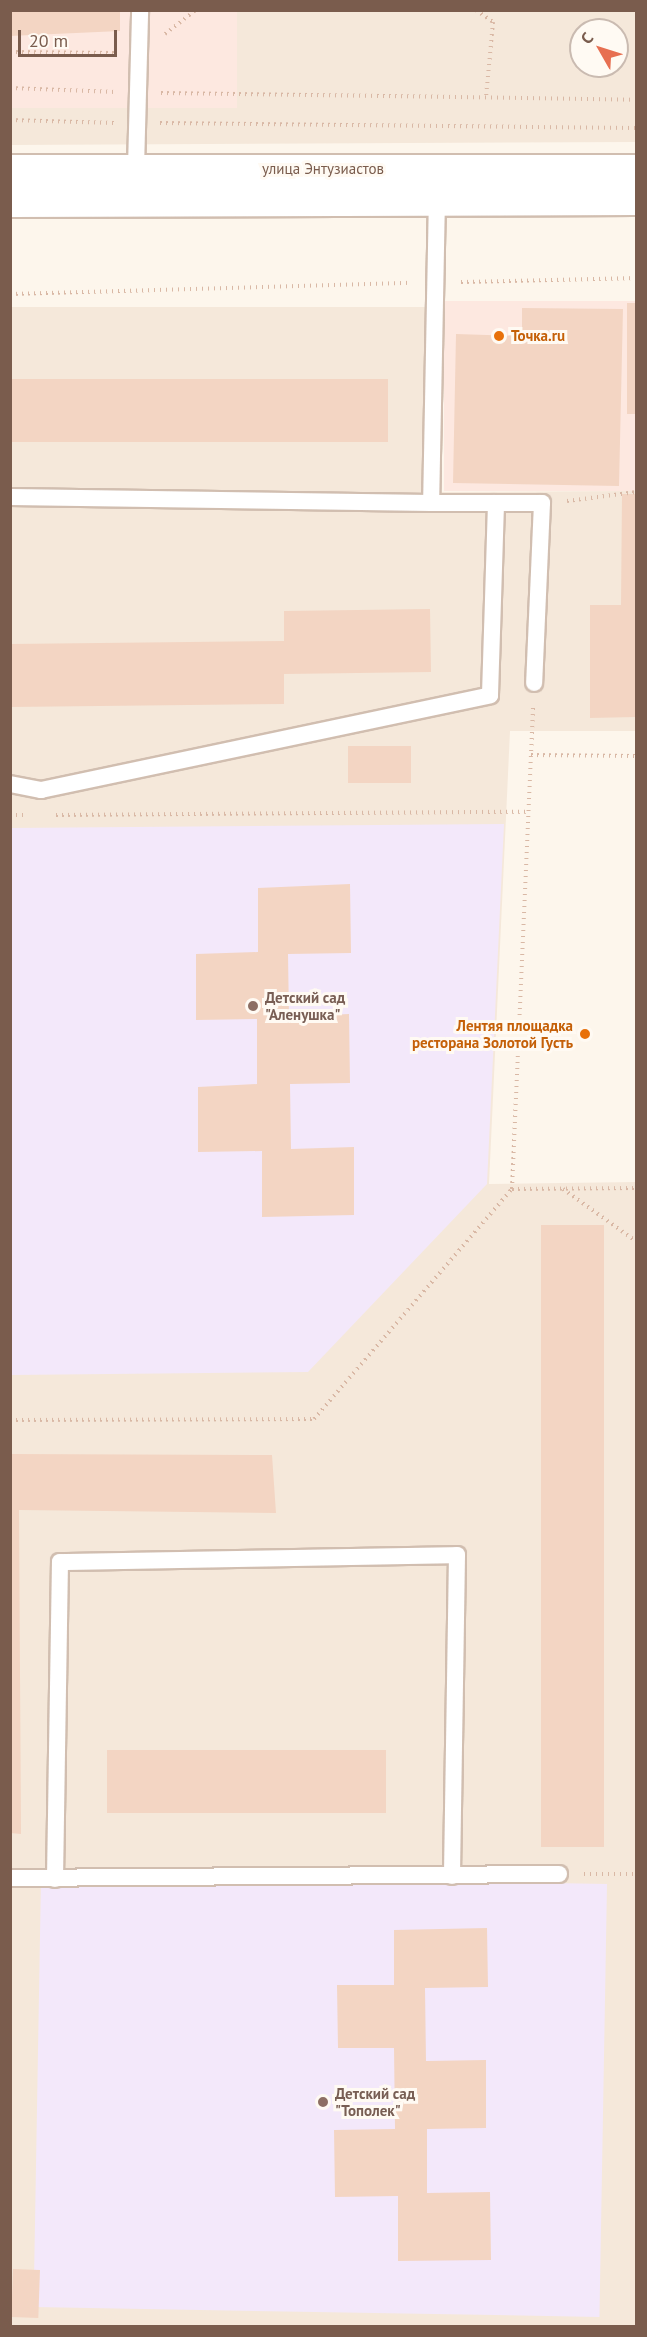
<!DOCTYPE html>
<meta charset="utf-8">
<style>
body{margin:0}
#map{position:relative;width:647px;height:2337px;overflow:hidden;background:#fdf6ec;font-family:"PT Sans",sans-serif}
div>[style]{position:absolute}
.residential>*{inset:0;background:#f5e8da}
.commercial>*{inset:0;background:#fde8e0;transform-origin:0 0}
.education>*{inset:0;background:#f3e8fa;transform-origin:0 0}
.building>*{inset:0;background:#f3d5c3;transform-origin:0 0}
.path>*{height:4px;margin-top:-2px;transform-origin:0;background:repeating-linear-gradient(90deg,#d9b8a5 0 1.5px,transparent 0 6px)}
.roads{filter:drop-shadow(2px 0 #d1beb0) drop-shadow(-2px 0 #d1beb0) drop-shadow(0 2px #d1beb0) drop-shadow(0 -2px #d1beb0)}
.service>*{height:16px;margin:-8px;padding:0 8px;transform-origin:8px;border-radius:8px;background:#fff}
.tertiary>*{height:33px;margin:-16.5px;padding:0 16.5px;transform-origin:16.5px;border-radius:16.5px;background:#fff}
.dots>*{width:16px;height:16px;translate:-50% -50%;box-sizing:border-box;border:3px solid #fffaf3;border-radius:50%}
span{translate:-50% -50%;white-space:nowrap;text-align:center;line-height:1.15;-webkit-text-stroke:6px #fffaf3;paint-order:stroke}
.street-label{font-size:15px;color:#7a5c4d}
.food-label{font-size:15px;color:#c56008;font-weight:700}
.left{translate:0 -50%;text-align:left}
.right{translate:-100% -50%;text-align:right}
.education-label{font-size:15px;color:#785e54;font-weight:700}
.frame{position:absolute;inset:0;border:12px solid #7a5c4d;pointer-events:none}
.north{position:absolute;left:569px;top:18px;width:60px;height:60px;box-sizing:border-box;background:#fffaf3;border:2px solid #cabbb1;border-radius:50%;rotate:309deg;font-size:16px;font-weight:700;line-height:24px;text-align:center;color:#7a5c4d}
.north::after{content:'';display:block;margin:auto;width:21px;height:27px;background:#e76f51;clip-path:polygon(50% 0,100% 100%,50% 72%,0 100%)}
.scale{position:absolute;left:18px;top:30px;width:99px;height:27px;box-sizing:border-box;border:3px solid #7a5c4d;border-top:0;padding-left:8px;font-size:18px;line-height:21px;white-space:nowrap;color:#7a5c4d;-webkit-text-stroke:4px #fffaf3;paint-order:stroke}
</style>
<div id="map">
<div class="residential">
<div style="clip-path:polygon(evenodd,10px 11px,636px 11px,636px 142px,11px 145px,10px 11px,581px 30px,617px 30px,617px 66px,581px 66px,581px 30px)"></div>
<div style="clip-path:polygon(10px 307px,444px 307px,441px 492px,636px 491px,636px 731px,510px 731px,489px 1184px,636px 1182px,636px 2326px,11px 2326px)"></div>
</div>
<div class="commercial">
<div style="left:11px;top:11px;width:226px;height:97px"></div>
<div style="left:636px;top:301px;width:190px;height:192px;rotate:90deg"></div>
</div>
<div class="education">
<div style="clip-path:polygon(504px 824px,487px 1184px,308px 1372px,11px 1375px,10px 828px)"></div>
<div style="left:607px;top:1884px;width:433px;height:566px;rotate:91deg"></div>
</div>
<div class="building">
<div style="clip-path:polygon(10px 10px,120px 10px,120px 31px,10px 36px)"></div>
<div style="left:627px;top:303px;width:9px;height:111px"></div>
<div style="clip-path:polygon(522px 308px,623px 309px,619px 486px,453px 483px,456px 334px,522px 336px)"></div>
<div style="left:388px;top:379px;width:63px;height:378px;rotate:90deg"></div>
<div style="clip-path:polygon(622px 494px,636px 494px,636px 717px,590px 718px,590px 605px,621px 605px)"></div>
<div style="clip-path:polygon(430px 609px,431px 672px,284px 674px,284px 704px,10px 707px,10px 644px,284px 641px,284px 611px)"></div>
<div style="left:411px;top:746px;width:37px;height:63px;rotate:90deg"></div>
<div style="clip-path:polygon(350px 884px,351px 953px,288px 954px,289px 1017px,349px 1014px,350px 1083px,290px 1084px,291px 1149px,354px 1147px,354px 1215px,262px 1217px,262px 1151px,198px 1152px,198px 1087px,257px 1084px,257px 1019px,196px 1020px,196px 954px,258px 952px,258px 888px)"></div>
<div style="left:604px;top:1225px;width:622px;height:63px;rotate:90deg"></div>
<div style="clip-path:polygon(10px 1454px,272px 1455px,276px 1513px,19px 1510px,21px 1834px,10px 1833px)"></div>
<div style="left:107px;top:1750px;width:279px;height:63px"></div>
<div style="clip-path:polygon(487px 1928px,488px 1987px,425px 1988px,426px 2061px,486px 2060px,486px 2128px,427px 2129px,427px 2193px,490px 2192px,491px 2260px,398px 2261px,398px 2196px,335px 2197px,334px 2130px,395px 2129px,394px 2048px,338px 2048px,337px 1985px,394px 1985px,394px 1930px)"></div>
<div style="left:13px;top:2269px;width:27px;height:48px;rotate:2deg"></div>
</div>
<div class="path">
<div style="left:476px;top:10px;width:21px;rotate:35deg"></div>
<div style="left:493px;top:22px;width:76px;rotate:95.3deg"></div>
<div style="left:165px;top:34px;width:39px;rotate:-38deg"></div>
<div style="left:10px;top:52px;width:104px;rotate:0.6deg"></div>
<div style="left:10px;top:88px;width:105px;rotate:2.2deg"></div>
<div style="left:161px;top:93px;width:475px;rotate:0.8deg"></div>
<div style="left:10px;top:120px;width:104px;rotate:1.7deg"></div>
<div style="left:160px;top:123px;width:476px;rotate:0.6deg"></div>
<div style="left:461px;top:282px;width:175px;rotate:-1.3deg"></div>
<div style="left:10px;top:294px;width:402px;rotate:-1.6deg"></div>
<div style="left:567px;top:501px;width:70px;rotate:-7.4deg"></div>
<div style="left:531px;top:755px;width:105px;rotate:0.5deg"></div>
<div style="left:10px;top:815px;width:15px"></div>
<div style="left:56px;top:815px;width:473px;rotate:-0.4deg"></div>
<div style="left:512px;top:1189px;width:482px;rotate:-87.5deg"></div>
<div style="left:563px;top:1189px;width:90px;rotate:35.5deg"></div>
<div style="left:10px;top:1420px;width:304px;rotate:-0.2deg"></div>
<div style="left:314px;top:1419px;width:303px;rotate:-49.3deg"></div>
<div style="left:512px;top:1189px;width:124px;rotate:-0.5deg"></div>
<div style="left:584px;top:1874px;width:52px"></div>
</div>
<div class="roads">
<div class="service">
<div style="left:136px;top:168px;width:158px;rotate:-88.5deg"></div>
<div style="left:437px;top:196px;width:307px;rotate:91.1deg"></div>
<div style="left:431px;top:503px;width:111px"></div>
<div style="left:542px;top:503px;width:180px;rotate:92.5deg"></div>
<div style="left:10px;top:497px;width:421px;rotate:0.8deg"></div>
<div style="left:10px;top:784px;width:32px;rotate:11deg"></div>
<div style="left:41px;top:790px;width:459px;rotate:-11.9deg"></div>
<div style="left:490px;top:695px;width:192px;rotate:-88.2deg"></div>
<div style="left:10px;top:1878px;width:549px;rotate:-0.42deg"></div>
<div style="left:55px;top:1879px;width:317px;rotate:-89.1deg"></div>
<div style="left:60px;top:1562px;width:397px;rotate:-1deg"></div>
<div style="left:457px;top:1555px;width:321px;rotate:90.9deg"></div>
</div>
<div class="tertiary">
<div style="left:10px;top:171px;width:626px"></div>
<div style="left:10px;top:200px;width:626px;rotate:-0.18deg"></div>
</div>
</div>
<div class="dots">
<div style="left:499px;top:336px;background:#e8710a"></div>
<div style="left:253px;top:1006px;background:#8d6e63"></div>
<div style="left:585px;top:1034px;background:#e8710a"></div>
<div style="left:323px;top:2102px;background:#8d6e63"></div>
</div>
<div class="street-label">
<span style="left:323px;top:169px">улица Энтузиастов</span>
</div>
<div class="food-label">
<span class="left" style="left:511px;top:336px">Точка.ru</span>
<span class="right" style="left:573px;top:1034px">Лентяя площадка<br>ресторана Золотой Густь</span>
</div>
<div class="education-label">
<span class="left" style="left:265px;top:1006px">Детский сад<br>"Аленушка"</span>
<span class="left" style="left:335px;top:2102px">Детский сад<br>"Тополек"</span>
</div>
<div class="frame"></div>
<div class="north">С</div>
<div class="scale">20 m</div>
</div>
